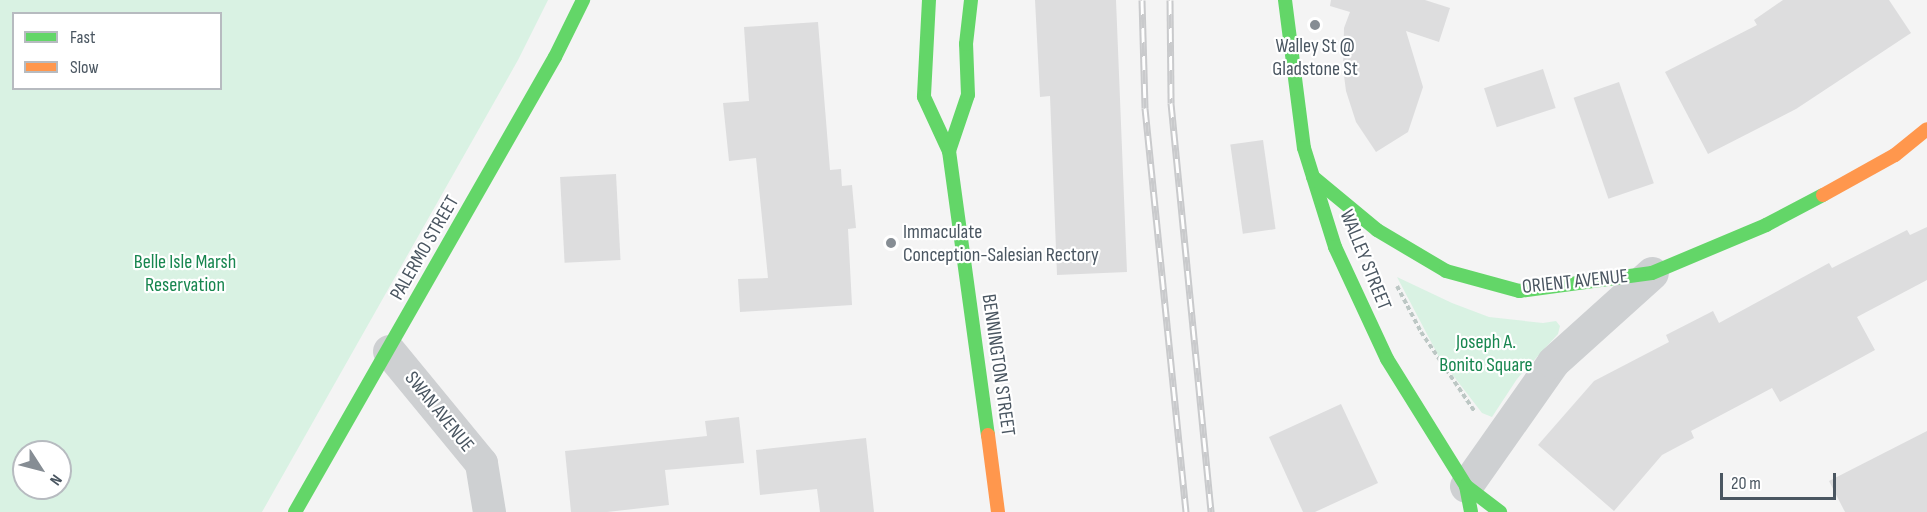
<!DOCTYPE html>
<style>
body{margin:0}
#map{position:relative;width:1927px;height:512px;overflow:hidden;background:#f4f4f4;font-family:"Sofia Sans Condensed",sans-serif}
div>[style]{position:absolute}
.green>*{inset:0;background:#d9f2e3}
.building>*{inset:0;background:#ddddde;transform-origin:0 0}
.path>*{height:4px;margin-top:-2px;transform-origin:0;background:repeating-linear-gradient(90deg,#bcc7c4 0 4.5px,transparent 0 7.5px)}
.street>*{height:33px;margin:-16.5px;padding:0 16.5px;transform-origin:16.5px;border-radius:16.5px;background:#ced0d2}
.fast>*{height:14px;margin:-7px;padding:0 7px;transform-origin:7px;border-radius:7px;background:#63d668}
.slow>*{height:14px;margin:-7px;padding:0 7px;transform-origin:7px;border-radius:7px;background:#ff974d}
.rail>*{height:7px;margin-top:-3.5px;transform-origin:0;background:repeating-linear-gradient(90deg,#fff 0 14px,#c9cacc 0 28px);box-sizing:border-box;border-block:2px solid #c9cacc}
.dots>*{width:16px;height:16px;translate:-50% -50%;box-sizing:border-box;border:3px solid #fff;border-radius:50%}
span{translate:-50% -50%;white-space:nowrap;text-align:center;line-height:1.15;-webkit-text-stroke:4.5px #fff;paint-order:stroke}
.poi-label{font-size:20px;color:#4a5661}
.left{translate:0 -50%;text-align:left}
.street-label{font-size:20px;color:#4a5661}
.park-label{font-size:20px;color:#17864f}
.legend{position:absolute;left:12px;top:12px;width:210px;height:78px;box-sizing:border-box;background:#fff;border:2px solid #b7bbc0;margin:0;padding:8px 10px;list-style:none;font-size:18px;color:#4a5661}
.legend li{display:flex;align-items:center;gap:12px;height:30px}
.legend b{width:30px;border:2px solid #b7bbc0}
.north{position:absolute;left:12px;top:440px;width:60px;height:60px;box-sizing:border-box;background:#fff;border:2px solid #b7bbc0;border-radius:50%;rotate:126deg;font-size:16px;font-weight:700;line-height:24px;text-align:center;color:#4a5661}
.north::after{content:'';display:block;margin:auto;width:21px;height:27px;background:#868d94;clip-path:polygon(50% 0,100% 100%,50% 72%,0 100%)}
.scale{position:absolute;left:1720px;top:473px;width:116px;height:27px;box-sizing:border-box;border:3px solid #4a5661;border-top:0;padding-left:8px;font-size:18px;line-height:21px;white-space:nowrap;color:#4a5661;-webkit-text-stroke:4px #fff;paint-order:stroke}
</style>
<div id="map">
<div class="green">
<div style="clip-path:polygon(evenodd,0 0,548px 0,518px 60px,262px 512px,0 512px,0 0,14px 14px,220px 14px,220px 88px,14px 88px,14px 14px,0 0,24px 452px,60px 452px,60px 488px,24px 488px,24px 452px)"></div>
<div style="clip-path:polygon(1397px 277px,1452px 303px,1489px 317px,1543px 323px,1556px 321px,1560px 326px,1558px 334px,1517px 379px,1492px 417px,1482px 413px,1439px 357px)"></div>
</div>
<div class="building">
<div style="clip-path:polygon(1035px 0,1116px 0,1127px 272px,1057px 275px,1050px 96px,1040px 97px)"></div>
<div style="clip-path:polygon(1331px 0,1425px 0,1450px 8px,1439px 42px,1406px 31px,1423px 87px,1408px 132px,1376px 152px,1356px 122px,1346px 91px,1343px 68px,1344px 28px,1350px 12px,1330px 6px)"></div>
<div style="clip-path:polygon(1783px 0,1889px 0,1911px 33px,1796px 109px,1708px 154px,1665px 72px,1757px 25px,1754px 20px)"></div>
<div style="clip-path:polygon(818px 22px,830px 170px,841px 169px,842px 186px,852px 185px,856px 228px,848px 229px,852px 305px,740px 312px,738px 279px,768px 278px,756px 158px,729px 161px,723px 103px,749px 101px,744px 27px)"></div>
<div style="left:1543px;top:69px;width:41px;height:62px;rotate:72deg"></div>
<div style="left:1619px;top:82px;width:107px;height:48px;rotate:71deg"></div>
<div style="left:1263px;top:140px;width:90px;height:33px;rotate:82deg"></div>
<div style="left:616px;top:174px;width:86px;height:56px;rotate:87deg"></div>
<div style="clip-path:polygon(1927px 227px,1927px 280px,1857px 317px,1875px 350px,1780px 402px,1772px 388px,1691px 431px,1694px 438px,1662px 455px,1614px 511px,1538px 445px,1594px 381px,1669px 342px,1666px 335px,1713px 311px,1719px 323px,1829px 263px,1832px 268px,1907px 230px,1910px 235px)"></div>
<div style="clip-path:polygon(1341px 404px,1378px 483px,1315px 512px,1303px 512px,1269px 437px)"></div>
<div style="clip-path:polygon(739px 417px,744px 463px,665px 470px,669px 505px,607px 512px,571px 512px,565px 451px,707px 436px,705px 421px)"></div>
<div style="clip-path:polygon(1927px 431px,1927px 512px,1845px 512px,1829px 481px)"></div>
<div style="clip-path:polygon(866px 438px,874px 512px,820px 512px,817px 489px,760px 495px,756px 450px)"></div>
</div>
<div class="path">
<div style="left:1397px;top:286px;width:52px;rotate:62.4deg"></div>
<div style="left:1421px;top:332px;width:97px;rotate:56deg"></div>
</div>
<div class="street">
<div style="left:389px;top:351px;width:145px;rotate:50.6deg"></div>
<div style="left:481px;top:463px;width:50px;rotate:80.7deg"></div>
<div style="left:1466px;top:486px;width:151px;rotate:-54.9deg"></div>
<div style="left:1553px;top:362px;width:133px;rotate:-42deg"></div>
</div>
<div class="fast">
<div style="left:929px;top:0;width:97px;rotate:93deg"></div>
<div style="left:924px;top:97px;width:60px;rotate:65.2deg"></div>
<div style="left:949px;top:151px;width:287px;rotate:82.2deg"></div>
<div style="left:1285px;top:0;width:149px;rotate:82.7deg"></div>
<div style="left:1304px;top:148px;width:104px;rotate:72.6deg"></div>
<div style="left:1335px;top:247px;width:123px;rotate:65.1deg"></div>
<div style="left:1387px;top:359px;width:150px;rotate:58.1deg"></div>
<div style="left:1466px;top:486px;width:26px;rotate:79deg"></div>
<div style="left:949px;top:151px;width:59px;rotate:-71.3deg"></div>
<div style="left:968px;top:95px;width:51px;rotate:-92.2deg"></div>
<div style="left:966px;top:44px;width:44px;rotate:-83.5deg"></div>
<div style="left:1313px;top:177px;width:83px;rotate:39.6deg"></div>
<div style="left:1377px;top:230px;width:80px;rotate:30.7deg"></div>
<div style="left:1446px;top:271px;width:76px;rotate:15.3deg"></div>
<div style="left:1519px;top:291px;width:134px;rotate:-7.7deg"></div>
<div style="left:1652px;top:273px;width:124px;rotate:-22.8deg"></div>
<div style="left:1766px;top:225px;width:64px;rotate:-27.8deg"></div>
<div style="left:1466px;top:486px;width:43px;rotate:37.4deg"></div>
<div style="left:295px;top:512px;width:524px;rotate:-60.26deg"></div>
<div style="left:555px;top:57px;width:64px;rotate:-63.8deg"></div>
</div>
<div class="slow">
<div style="left:1823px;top:195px;width:82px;rotate:-29.1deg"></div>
<div style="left:1895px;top:155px;width:41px;rotate:-39.1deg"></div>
<div style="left:988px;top:435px;width:78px;rotate:82.6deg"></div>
</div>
<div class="rail">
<div style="left:1142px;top:0;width:108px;rotate:88.4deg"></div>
<div style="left:1145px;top:108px;width:406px;rotate:84.2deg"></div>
<div style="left:1170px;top:0;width:103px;rotate:89.4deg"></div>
<div style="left:1171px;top:103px;width:411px;rotate:84.4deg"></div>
</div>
<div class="dots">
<div style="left:1315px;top:25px;background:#868d94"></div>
<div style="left:891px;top:243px;background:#868d94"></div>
</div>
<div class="poi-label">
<span style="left:1315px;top:58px">Walley St @<br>Gladstone St</span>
<span class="left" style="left:903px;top:244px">Immaculate<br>Conception-Salesian Rectory</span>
</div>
<div class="street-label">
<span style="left:425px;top:248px;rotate:-60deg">PALERMO STREET</span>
<span style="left:1365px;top:260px;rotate:68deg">WALLEY STREET</span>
<span style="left:1575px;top:282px;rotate:-6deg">ORIENT AVENUE</span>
<span style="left:998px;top:365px;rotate:82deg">BENNINGTON STREET</span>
<span style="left:439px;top:412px;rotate:51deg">SWAN AVENUE</span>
</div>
<div class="park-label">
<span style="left:185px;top:274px">Belle Isle Marsh<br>Reservation</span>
<span style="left:1486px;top:354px">Joseph A.<br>Bonito Square</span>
</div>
<ul class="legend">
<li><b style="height:8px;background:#63d668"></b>Fast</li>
<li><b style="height:8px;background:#ff974d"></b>Slow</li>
</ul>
<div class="north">N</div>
<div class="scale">20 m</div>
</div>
